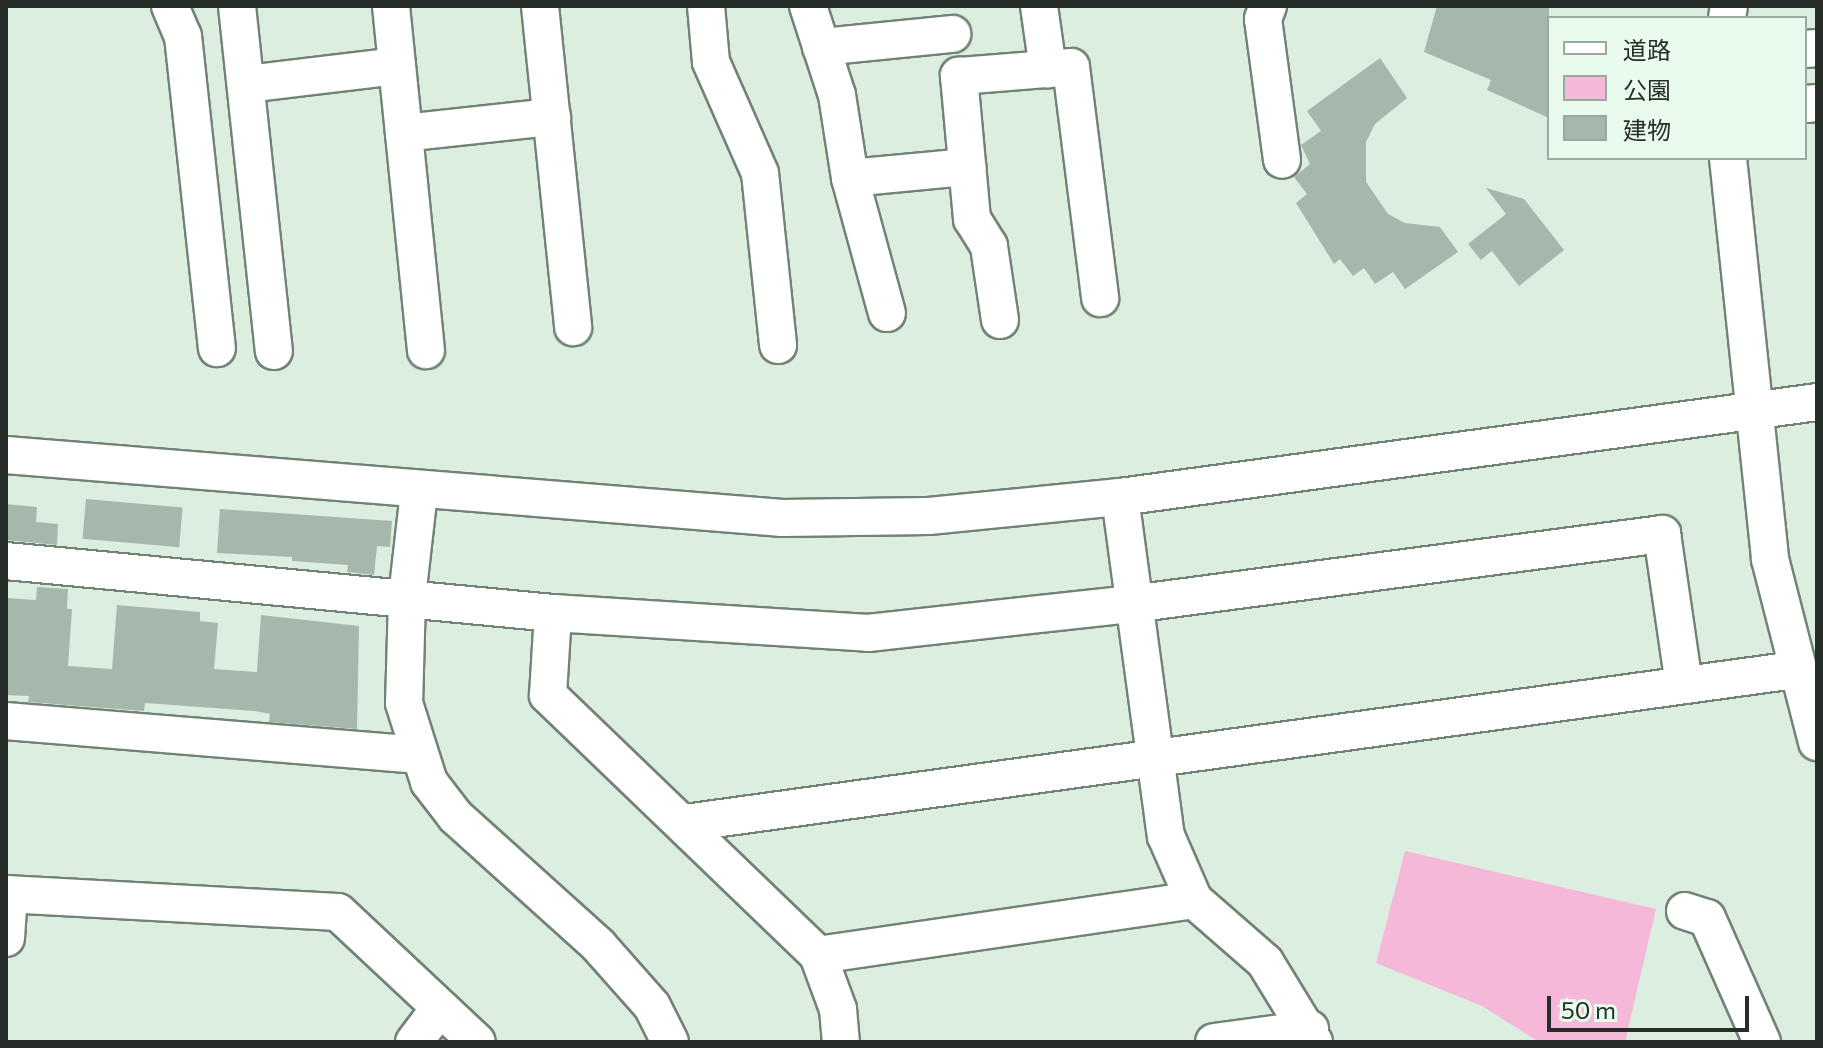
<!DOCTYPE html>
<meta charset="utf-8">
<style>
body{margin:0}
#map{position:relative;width:1823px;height:1048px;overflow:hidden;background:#dbeee0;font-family:Commissioner,"Noto Sans JP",sans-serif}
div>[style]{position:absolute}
.green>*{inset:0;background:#f5b8d8}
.building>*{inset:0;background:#a6b8ab;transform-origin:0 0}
.roads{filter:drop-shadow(2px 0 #728376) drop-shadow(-2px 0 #728376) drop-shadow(0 2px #728376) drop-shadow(0 -2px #728376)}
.minor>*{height:36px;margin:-18px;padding:0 18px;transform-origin:18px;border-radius:18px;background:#fff}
span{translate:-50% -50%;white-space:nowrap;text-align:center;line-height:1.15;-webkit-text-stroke:7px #e8fbed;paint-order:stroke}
.frame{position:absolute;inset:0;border:8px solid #272e29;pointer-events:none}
.legend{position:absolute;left:1547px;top:16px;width:260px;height:144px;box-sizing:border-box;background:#e8fbed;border:2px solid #9ba99f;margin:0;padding:10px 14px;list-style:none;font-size:24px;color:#272e29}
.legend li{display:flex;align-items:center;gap:16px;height:40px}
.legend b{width:40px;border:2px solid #9ba99f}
.scale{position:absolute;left:1547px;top:996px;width:202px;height:36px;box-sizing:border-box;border:4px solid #272e29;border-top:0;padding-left:10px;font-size:24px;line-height:28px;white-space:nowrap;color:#272e29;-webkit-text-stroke:6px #e8fbed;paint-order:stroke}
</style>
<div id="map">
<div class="green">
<div style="clip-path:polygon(1405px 851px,1656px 909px,1625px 1042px,1539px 1042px,1482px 1006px,1376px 963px)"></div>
</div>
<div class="building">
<div style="clip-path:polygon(1437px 6px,1549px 6px,1549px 118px,1487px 90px,1491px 80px,1424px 52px)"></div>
<div style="clip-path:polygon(1380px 58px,1407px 98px,1375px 124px,1366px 142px,1366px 182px,1388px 214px,1405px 223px,1440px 227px,1458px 252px,1405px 289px,1393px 272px,1375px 284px,1364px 268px,1353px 276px,1340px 259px,1334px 264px,1296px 203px,1307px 194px,1294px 177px,1310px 164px,1301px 145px,1321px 131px,1307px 111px)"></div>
<div style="clip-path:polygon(1486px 188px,1524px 199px,1564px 250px,1519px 286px,1492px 251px,1481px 260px,1468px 244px,1506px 214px)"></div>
<div style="left:86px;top:499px;width:97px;height:40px;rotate:5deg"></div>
<div style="clip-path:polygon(6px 504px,37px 507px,36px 522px,58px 524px,57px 545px,6px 540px)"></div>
<div style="clip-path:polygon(220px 509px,392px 521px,390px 547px,377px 546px,374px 575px,347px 572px,348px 565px,292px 561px,292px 557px,217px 553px)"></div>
<div style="clip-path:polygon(37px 587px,68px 589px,67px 609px,72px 609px,68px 666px,112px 669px,117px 605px,200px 612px,200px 621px,218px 623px,214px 669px,257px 672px,261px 615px,359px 626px,357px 729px,269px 722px,270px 714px,255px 711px,145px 703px,144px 711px,28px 702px,29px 696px,6px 695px,6px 598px,36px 600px)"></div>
</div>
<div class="roads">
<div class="minor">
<div style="left:170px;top:6px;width:33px;rotate:67deg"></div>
<div style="left:183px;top:36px;width:314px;rotate:83.8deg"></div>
<div style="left:237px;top:6px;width:347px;rotate:83.9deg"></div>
<div style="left:391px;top:6px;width:346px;rotate:84.2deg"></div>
<div style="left:540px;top:6px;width:323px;rotate:84.1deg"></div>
<div style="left:706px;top:6px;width:56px;rotate:84.9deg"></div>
<div style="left:711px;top:62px;width:121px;rotate:66.2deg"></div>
<div style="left:760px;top:173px;width:173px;rotate:84deg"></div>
<div style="left:808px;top:6px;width:94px;rotate:72deg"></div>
<div style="left:837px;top:95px;width:84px;rotate:81.1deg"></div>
<div style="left:850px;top:178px;width:140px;rotate:74.7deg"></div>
<div style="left:1039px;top:6px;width:64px;rotate:81.9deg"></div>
<div style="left:1268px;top:6px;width:14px;rotate:111deg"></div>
<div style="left:1263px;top:19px;width:142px;rotate:82.3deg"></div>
<div style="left:1727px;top:18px;width:12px;rotate:-81deg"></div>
<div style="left:821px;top:47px;width:132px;rotate:-5.7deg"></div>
<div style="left:1805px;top:49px;width:12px;rotate:-5deg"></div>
<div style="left:247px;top:84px;width:151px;rotate:-6.8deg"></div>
<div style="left:1807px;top:104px;width:10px;rotate:-6deg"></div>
<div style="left:404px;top:133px;width:149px;rotate:-6.2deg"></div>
<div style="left:1728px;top:158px;width:403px;rotate:84deg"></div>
<div style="left:1770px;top:559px;width:189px;rotate:75.6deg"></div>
<div style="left:850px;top:178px;width:118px;rotate:-5.4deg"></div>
<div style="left:1000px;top:320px;width:75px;rotate:-98.5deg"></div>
<div style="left:989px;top:246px;width:32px;rotate:-122deg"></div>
<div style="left:972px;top:219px;width:144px;rotate:-95.2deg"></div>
<div style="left:959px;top:76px;width:112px;rotate:-4.6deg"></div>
<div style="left:1071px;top:67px;width:233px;rotate:82.8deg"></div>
<div style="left:6px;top:455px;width:779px;rotate:4.64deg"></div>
<div style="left:782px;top:518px;width:147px;rotate:-0.8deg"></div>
<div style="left:929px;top:516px;width:192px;rotate:-5.7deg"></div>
<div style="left:1120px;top:497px;width:703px;rotate:-7.76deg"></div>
<div style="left:419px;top:492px;width:107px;rotate:96.5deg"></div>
<div style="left:407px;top:598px;width:105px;rotate:91.6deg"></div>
<div style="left:404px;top:703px;width:83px;rotate:72.4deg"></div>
<div style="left:429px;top:782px;width:44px;rotate:52.4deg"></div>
<div style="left:456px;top:817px;width:191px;rotate:42deg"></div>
<div style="left:598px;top:945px;width:81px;rotate:48.5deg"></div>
<div style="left:652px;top:1006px;width:40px;rotate:63.4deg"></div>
<div style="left:1120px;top:497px;width:342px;rotate:82.3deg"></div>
<div style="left:1166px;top:836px;width:70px;rotate:66.4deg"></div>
<div style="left:1194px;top:900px;width:94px;rotate:41.1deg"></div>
<div style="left:1265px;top:962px;width:94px;rotate:58.5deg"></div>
<div style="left:6px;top:561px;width:549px;rotate:5.43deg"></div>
<div style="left:553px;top:613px;width:316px;rotate:3.6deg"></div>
<div style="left:868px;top:633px;width:266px;rotate:-6.3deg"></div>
<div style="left:1132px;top:604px;width:535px;rotate:-7.52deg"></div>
<div style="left:1662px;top:534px;width:152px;rotate:81.7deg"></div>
<div style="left:553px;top:613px;width:82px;rotate:93.5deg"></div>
<div style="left:548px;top:695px;width:375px;rotate:43.9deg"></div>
<div style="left:818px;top:955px;width:58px;rotate:69.7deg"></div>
<div style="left:838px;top:1009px;width:33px;rotate:85deg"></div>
<div style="left:6px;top:721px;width:412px;rotate:4.7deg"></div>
<div style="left:685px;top:823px;width:1120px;rotate:-7.85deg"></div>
<div style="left:6px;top:894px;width:332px;rotate:3.1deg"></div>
<div style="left:338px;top:912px;width:190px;rotate:43.1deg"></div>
<div style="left:1685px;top:911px;width:23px;rotate:18deg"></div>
<div style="left:1707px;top:918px;width:136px;rotate:66.1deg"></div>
<div style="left:6px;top:938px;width:44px;rotate:-86.1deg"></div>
<div style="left:818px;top:955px;width:380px;rotate:-8.3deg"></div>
<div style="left:414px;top:1042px;width:41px;rotate:-52.9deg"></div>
<div style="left:1214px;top:1042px;width:97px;rotate:-7.7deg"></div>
</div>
</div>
<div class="frame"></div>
<ul class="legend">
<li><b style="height:10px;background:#fff"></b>道路</li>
<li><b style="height:22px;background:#f5b8d8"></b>公園</li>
<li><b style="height:22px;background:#a6b8ab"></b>建物</li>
</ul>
<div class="scale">50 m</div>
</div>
